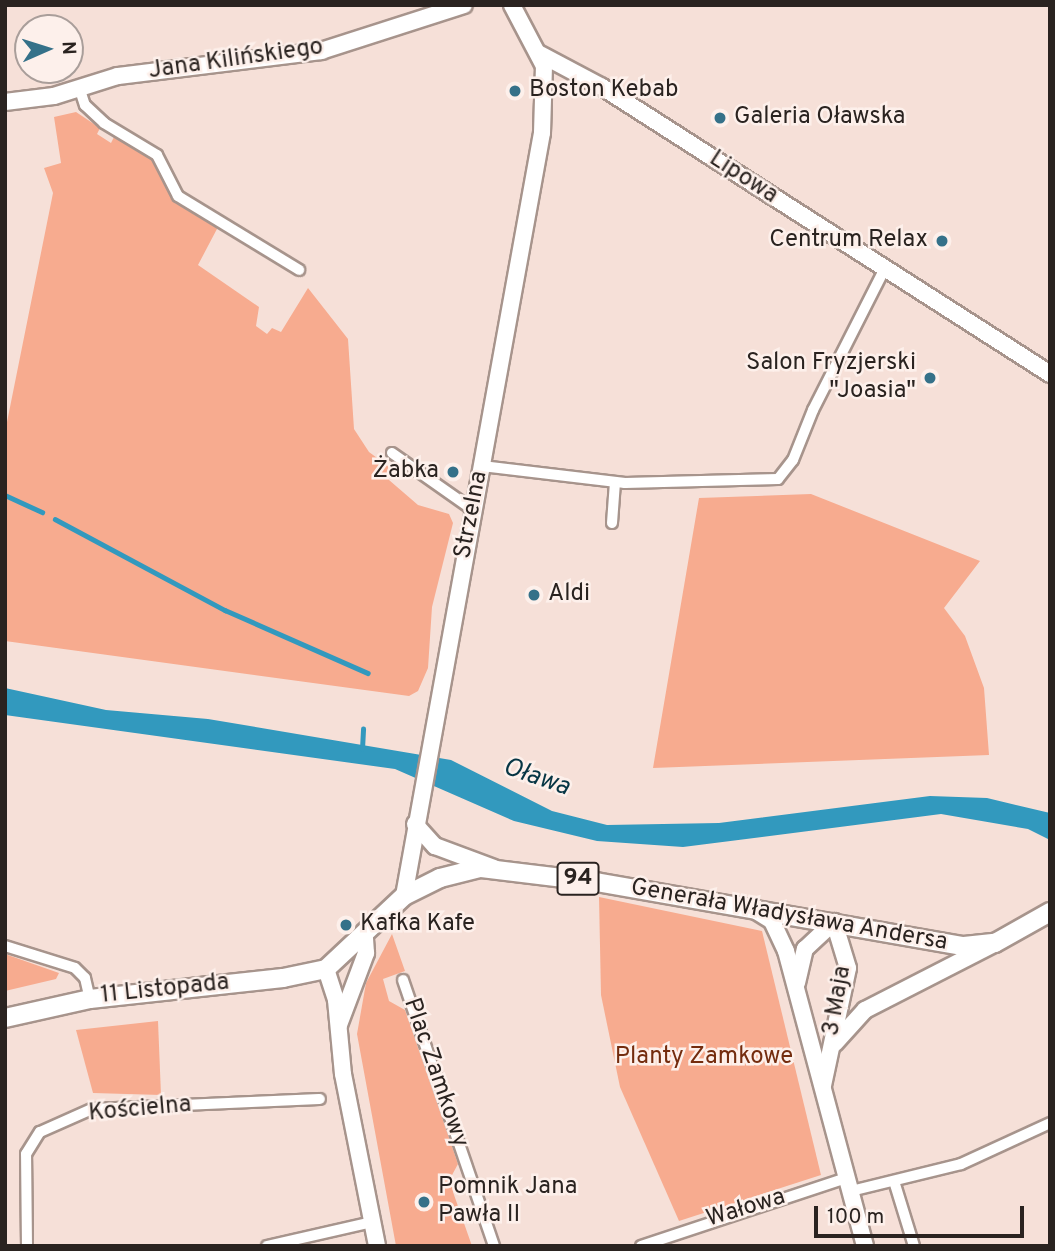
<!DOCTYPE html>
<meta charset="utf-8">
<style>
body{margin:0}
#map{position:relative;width:1055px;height:1251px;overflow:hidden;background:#f6e0d8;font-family:Overpass,sans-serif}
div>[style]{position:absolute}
.green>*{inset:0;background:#f7ab8f}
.water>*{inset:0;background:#3299be}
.stream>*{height:4.5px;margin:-2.25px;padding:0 2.25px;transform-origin:2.25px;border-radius:2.25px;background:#3299be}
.roads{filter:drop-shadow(2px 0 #a7948c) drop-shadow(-2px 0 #a7948c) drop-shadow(0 2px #a7948c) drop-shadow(0 -2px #a7948c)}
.street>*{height:10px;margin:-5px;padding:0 5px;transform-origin:5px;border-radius:5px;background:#fff}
.secondary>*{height:16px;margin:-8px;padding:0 8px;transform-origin:8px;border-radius:8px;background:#fff}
.primary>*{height:18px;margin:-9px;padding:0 9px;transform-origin:9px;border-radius:9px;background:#fff}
.dots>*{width:19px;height:19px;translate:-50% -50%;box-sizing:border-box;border:4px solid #fdf0eb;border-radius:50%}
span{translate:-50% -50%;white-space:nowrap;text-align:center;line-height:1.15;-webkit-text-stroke:5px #fdf0eb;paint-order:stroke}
.shield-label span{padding:2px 5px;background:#fdf0eb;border:2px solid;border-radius:5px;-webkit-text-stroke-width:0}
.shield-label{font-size:23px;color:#2a2320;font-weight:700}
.street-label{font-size:24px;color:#2a2320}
.poi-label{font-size:24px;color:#2a2320}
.left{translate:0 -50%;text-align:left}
.right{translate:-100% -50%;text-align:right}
.park-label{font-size:24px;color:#742c0e}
.water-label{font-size:26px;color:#063544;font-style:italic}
.frame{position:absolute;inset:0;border:7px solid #2a2320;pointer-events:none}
.north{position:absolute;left:14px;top:14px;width:70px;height:70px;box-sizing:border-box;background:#fdf0eb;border:2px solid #a99e9a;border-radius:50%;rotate:87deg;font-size:19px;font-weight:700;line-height:28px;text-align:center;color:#2a2320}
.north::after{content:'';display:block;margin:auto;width:24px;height:32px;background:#357189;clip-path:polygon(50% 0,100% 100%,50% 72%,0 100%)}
.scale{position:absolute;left:814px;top:1206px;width:210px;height:32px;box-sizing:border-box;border:4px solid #2a2320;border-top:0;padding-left:9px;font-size:21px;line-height:24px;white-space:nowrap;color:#2a2320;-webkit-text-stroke:5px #fdf0eb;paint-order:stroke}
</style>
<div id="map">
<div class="green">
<div style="clip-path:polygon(76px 112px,100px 128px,97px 134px,111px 143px,115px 135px,144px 151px,157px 162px,175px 201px,218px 227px,198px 265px,259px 307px,256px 326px,267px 334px,272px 328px,281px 332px,308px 288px,348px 339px,354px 429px,369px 452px,388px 466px,389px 480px,418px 505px,449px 514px,453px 523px,432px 607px,428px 668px,418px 691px,409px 696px,5px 641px,5px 432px,53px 193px,44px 168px,61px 163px,54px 117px)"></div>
<div style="clip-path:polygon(811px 494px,980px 561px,944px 608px,965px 636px,984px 688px,989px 755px,653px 768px,699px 498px)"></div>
<div style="clip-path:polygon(599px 897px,762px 931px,821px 1175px,679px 1221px,620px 1087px,601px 995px)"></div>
<div style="clip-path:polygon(392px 934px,405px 971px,383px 979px,389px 1001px,405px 1010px,458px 1164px,452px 1175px,453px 1192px,472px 1246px,396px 1246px,357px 1034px,366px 983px)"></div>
<div style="clip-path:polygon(5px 954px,59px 973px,56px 979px,5px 991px)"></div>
<div style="clip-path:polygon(158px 1021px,161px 1095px,93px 1093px,76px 1030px)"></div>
</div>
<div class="water">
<div style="clip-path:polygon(5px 688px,106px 710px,208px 719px,451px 760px,552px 811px,607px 825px,719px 823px,930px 796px,987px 798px,1050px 813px,1050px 840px,1028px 829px,941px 814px,683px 847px,597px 841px,514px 821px,395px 769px,5px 715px)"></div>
</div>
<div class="stream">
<div style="left:5px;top:495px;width:41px;rotate:24.7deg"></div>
<div style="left:55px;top:519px;width:193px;rotate:28.2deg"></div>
<div style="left:225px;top:610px;width:156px;rotate:23.8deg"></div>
<div style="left:362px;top:749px;width:20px;rotate:-87deg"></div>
</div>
<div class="roads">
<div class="street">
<div style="left:79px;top:87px;width:19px;rotate:72deg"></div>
<div style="left:85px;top:105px;width:26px;rotate:43deg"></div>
<div style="left:104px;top:123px;width:62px;rotate:31.1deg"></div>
<div style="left:157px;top:155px;width:46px;rotate:62.9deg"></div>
<div style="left:178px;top:196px;width:142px;rotate:31.4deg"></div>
<div style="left:392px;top:453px;width:99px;rotate:35.1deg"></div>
<div style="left:482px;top:466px;width:144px;rotate:6.8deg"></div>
<div style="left:625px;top:483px;width:153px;rotate:-1.5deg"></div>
<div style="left:778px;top:479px;width:24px;rotate:-52deg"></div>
<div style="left:793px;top:460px;width:54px;rotate:-68.2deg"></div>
<div style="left:813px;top:410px;width:157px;rotate:-63.1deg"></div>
<div style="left:612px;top:523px;width:41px;rotate:-85.8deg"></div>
<div style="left:5px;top:946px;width:73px;rotate:17.4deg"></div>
<div style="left:75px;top:968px;width:14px;rotate:45deg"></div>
<div style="left:85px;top:978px;width:22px;rotate:77deg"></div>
<div style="left:403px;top:980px;width:281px;rotate:71.1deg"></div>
<div style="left:894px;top:1181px;width:68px;rotate:72.9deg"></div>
<div style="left:851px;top:1191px;width:113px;rotate:-13.8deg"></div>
<div style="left:961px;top:1164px;width:98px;rotate:-24.7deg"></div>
<div style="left:27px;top:1246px;width:92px;rotate:-90.6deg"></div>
<div style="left:26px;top:1154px;width:26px;rotate:-58deg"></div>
<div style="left:40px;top:1132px;width:57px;rotate:-23.9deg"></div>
<div style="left:92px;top:1109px;width:228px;rotate:-2.5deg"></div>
<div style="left:267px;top:1246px;width:108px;rotate:-12.9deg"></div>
<div style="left:641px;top:1246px;width:217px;rotate:-18.3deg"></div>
</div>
<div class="secondary">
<div style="left:540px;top:54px;width:70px;rotate:28deg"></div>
<div style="left:602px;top:87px;width:532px;rotate:32.64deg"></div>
<div style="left:5px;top:102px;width:49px;rotate:-7deg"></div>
<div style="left:54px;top:96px;width:67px;rotate:-17.4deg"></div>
<div style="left:118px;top:76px;width:205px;rotate:-7deg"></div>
<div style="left:321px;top:51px;width:150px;rotate:-17.8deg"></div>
<div style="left:415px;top:824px;width:30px;rotate:48deg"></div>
<div style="left:435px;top:846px;width:63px;rotate:20.4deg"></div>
<div style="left:404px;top:896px;width:775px;rotate:-79.75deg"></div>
<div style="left:542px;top:133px;width:67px;rotate:-88.3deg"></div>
<div style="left:544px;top:66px;width:69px;rotate:-117.7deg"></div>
<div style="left:756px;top:911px;width:19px;rotate:32deg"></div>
<div style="left:772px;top:921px;width:33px;rotate:65deg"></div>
<div style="left:786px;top:951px;width:305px;rotate:75deg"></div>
<div style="left:326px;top:969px;width:33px;rotate:72deg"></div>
<div style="left:336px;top:1000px;width:74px;rotate:84.6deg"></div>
<div style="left:343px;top:1074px;width:175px;rotate:78.8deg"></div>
<div style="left:797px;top:983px;width:35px;rotate:-77deg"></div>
<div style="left:805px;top:949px;width:40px;rotate:-43deg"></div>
<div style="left:834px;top:922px;width:48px;rotate:73.1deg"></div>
<div style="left:848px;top:968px;width:121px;rotate:102deg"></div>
<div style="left:339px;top:1025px;width:77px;rotate:-69.4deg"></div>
<div style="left:366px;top:953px;width:16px;rotate:-94deg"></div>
<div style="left:835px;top:1043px;width:45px;rotate:-47.7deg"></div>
<div style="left:865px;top:1010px;width:143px;rotate:-27.1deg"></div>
</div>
<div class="primary">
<div style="left:5px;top:1018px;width:87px;rotate:-12.6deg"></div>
<div style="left:90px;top:999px;width:194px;rotate:-6.2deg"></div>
<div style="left:283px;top:978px;width:44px;rotate:-11.8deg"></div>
<div style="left:326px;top:969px;width:107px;rotate:-43.1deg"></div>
<div style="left:404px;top:896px;width:40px;rotate:-26.6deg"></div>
<div style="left:440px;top:878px;width:41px;rotate:-14deg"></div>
<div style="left:480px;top:868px;width:117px;rotate:6.9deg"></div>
<div style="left:596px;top:882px;width:374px;rotate:9.9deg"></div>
<div style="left:964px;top:946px;width:31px;rotate:-6deg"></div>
<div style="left:995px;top:943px;width:63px;rotate:-29.4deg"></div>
</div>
</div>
<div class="dots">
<div style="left:515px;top:91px;background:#357189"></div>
<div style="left:720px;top:118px;background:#357189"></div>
<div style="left:942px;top:241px;background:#357189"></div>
<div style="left:930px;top:378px;background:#357189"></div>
<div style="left:453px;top:472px;background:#357189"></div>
<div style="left:534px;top:595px;background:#357189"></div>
<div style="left:346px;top:925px;background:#357189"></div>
<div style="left:424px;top:1202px;background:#357189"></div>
</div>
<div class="shield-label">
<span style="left:578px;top:879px">94</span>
</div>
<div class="street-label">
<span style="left:236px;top:60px;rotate:-8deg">Jana Kilińskiego</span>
<span style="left:743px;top:178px;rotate:33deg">Lipowa</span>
<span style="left:472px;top:515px;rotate:-79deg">Strzelna</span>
<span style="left:789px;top:916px;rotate:10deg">Generała Władysława Andersa</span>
<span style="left:165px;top:990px;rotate:-6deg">11 Listopada</span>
<span style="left:838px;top:1001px;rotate:-80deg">3 Maja</span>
<span style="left:435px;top:1073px;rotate:71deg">Plac Zamkowy</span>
<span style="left:140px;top:1110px;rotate:-5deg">Kościelna</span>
<span style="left:746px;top:1209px;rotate:-17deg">Wałowa</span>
</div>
<div class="poi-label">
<span class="left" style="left:529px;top:91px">Boston Kebab</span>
<span class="left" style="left:734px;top:118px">Galeria Oławska</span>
<span class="right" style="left:928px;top:241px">Centrum Relax</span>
<span class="right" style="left:916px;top:378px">Salon Fryzjerski<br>"Joasia"</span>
<span class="right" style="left:439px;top:472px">Żabka</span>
<span class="left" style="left:548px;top:595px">Aldi</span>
<span class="left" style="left:360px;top:925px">Kafka Kafe</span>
<span class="left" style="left:438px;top:1202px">Pomnik Jana<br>Pawła II</span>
</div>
<div class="park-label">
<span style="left:704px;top:1058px">Planty Zamkowe</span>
</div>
<div class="water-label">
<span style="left:536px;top:778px;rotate:19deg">Oława</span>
</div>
<div class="frame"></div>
<div class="north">N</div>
<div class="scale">100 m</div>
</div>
